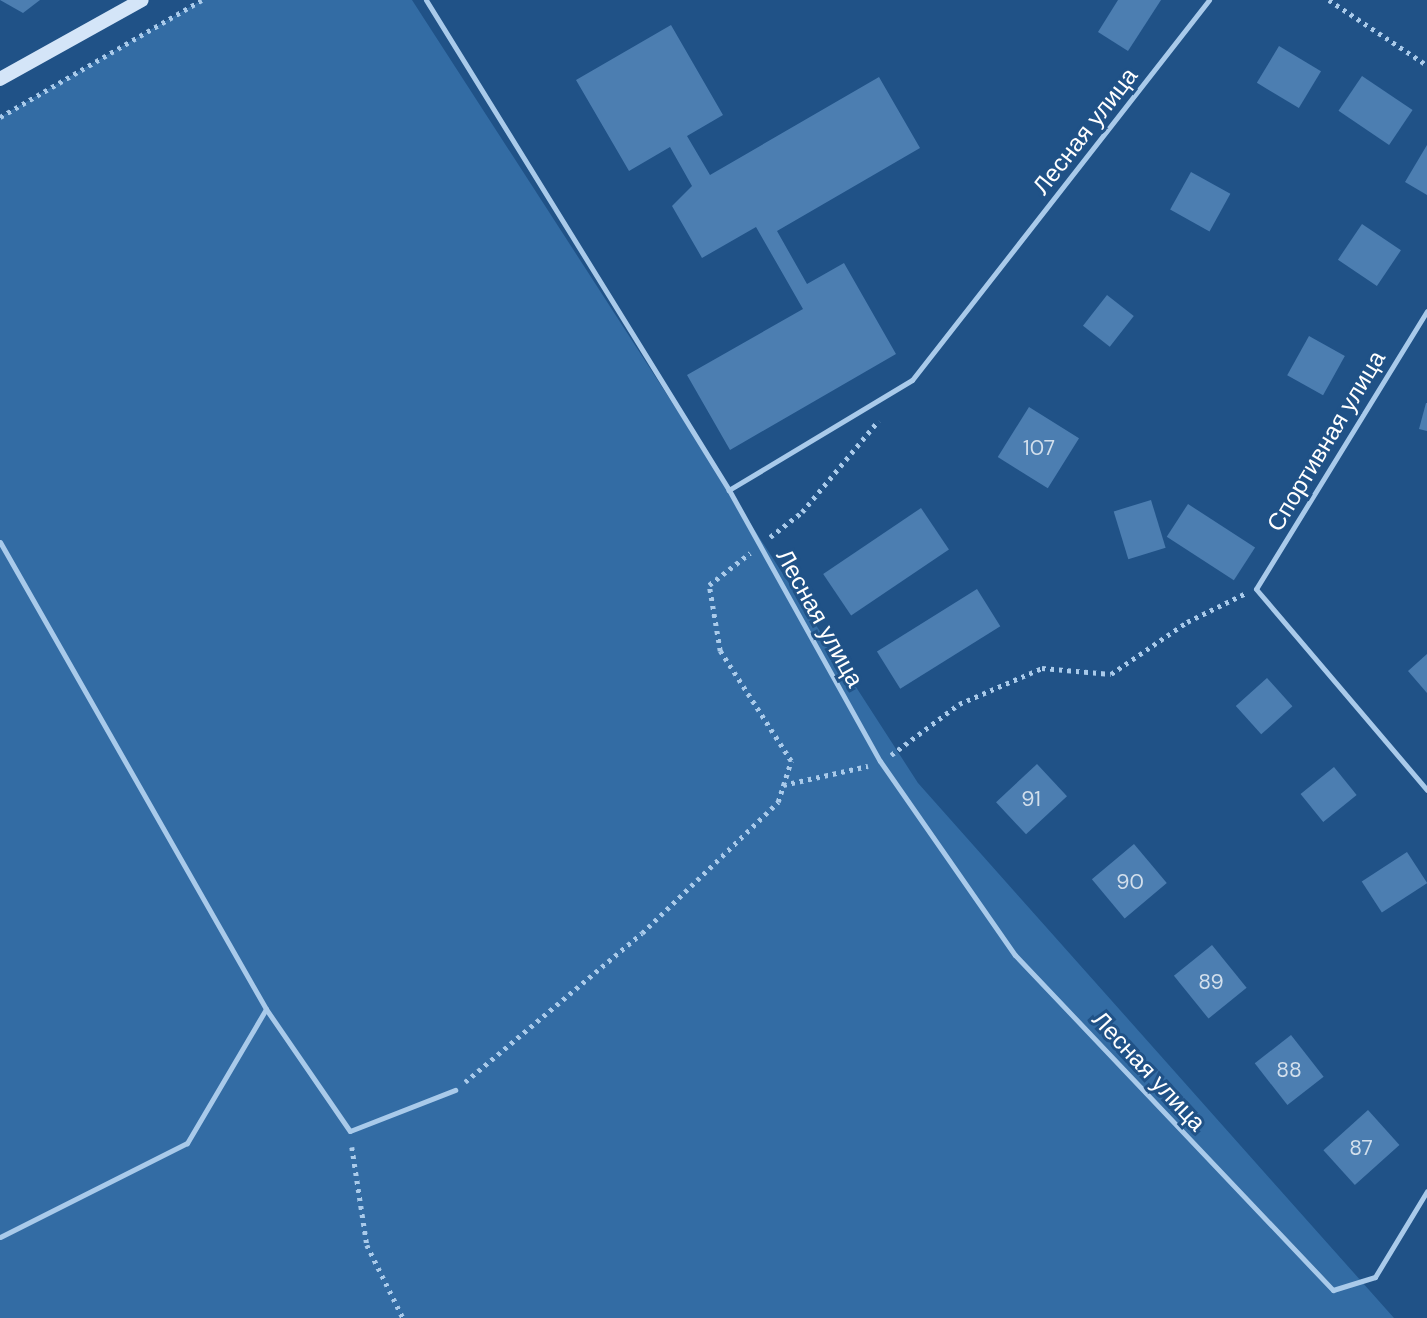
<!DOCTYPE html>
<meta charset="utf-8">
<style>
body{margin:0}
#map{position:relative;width:1427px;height:1318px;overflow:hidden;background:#205287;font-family:"DM Sans",sans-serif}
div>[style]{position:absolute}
.green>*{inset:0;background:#336ca4}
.building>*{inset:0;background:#4c7eb1;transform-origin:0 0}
.path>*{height:4.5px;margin-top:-2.25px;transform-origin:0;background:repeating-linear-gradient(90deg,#a9caea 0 3.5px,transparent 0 8.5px)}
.lane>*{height:5px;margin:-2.5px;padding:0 2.5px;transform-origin:2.5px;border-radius:2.5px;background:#a9caea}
.secondary>*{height:14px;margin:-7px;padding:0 7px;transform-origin:7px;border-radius:7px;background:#d4e5f8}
span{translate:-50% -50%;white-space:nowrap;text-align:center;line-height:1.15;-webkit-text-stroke:6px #205287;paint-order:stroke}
.number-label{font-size:21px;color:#d2dfec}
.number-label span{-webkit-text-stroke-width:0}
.street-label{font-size:24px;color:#fff}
</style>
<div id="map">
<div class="green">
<div style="clip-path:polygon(202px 0,412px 0,918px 783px,1394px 1318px,0 1318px,0 117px)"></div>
</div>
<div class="building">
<div style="clip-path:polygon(0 0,40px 0,23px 13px)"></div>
<div style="clip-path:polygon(1118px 0,1161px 0,1128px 51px,1098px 32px)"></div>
<div style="clip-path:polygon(671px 25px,723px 115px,687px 136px,710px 175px,879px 77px,920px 148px,777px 231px,807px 284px,844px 263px,896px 354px,730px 450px,687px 375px,803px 309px,756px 227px,702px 258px,672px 206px,692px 186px,670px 147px,629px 171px,576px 80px)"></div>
<div style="left:1279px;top:46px;width:49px;height:43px;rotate:31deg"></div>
<div style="left:1362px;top:76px;width:61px;height:42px;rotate:34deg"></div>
<div style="clip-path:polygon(1427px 145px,1427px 195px,1405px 182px)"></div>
<div style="left:1191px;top:172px;width:45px;height:43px;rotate:29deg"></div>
<div style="left:1362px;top:224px;width:47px;height:43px;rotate:34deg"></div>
<div style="left:1107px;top:295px;width:34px;height:39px;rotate:38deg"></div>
<div style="left:1309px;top:336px;width:41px;height:45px;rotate:29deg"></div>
<div style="clip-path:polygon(1426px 403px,1427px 403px,1427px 431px,1419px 429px)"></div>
<div style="left:1029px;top:407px;width:59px;height:59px;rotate:32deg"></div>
<div style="left:1151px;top:500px;width:50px;height:39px;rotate:73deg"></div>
<div style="left:1188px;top:504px;width:80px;height:39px;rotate:33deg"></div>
<div style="left:921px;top:508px;width:50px;height:118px;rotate:56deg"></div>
<div style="left:977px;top:589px;width:44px;height:118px;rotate:58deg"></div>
<div style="clip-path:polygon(1427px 654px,1427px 693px,1408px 671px)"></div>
<div style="left:1267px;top:678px;width:38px;height:42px;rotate:48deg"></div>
<div style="left:1037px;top:764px;width:44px;height:56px;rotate:47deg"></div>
<div style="left:1334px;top:767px;width:36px;height:43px;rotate:51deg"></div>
<div style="left:1134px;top:844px;width:51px;height:55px;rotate:50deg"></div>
<div style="left:1407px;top:852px;width:37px;height:54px;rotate:57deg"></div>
<div style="left:1212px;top:945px;width:55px;height:49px;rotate:51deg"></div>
<div style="left:1291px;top:1035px;width:53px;height:46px;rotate:52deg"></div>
<div style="left:1368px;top:1110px;width:47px;height:60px;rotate:48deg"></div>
</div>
<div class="path">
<div style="left:1329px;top:0;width:118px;rotate:33.6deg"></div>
<div style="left:0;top:117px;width:233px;rotate:-30.1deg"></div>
<div style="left:770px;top:537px;width:41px;rotate:-38deg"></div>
<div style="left:802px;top:512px;width:119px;rotate:-50.1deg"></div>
<div style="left:891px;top:755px;width:85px;rotate:-36.9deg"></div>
<div style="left:959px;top:704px;width:90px;rotate:-23.4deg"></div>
<div style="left:1042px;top:668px;width:69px;rotate:5deg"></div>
<div style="left:1111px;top:674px;width:92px;rotate:-34.4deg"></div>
<div style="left:1187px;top:622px;width:64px;rotate:-26.2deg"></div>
<div style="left:783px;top:785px;width:87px;rotate:-12.6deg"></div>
<div style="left:465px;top:1082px;width:231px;rotate:-40.1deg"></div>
<div style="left:642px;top:933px;width:189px;rotate:-43.9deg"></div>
<div style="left:778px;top:802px;width:43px;rotate:-72.4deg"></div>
<div style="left:791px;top:761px;width:131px;rotate:-122.8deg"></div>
<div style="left:720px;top:651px;width:67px;rotate:-99.5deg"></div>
<div style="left:709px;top:585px;width:52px;rotate:-38deg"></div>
<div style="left:352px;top:1147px;width:99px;rotate:81.3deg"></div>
<div style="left:367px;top:1245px;width:81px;rotate:63.7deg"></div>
</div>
<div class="lane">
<div style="left:426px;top:0;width:576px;rotate:58.27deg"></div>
<div style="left:1209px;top:0;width:482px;rotate:128deg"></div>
<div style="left:912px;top:380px;width:214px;rotate:149deg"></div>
<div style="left:729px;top:490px;width:310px;rotate:60.9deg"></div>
<div style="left:880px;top:761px;width:236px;rotate:55.2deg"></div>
<div style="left:1015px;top:955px;width:462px;rotate:46.5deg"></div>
<div style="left:1333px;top:1290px;width:44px;rotate:-17.2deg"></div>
<div style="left:1375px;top:1277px;width:100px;rotate:-58.8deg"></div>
<div style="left:1427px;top:311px;width:326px;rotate:121.6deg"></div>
<div style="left:1256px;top:589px;width:264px;rotate:49.6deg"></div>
<div style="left:0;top:542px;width:537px;rotate:60.33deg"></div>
<div style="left:266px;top:1009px;width:156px;rotate:120.5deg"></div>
<div style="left:187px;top:1143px;width:209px;rotate:153.3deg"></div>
<div style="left:266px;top:1009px;width:148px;rotate:55.5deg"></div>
<div style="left:350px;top:1131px;width:113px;rotate:-21.3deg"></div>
</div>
<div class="secondary">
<div style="left:0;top:79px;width:162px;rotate:-29.1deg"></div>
</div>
<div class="number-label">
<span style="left:1039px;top:448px">107</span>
<span style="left:1031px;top:799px">91</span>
<span style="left:1130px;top:882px">90</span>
<span style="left:1211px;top:982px">89</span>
<span style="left:1289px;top:1070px">88</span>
<span style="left:1361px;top:1148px">87</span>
</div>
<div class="street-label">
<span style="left:1085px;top:131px;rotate:-52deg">Лесная улица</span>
<span style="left:1326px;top:441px;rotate:-59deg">Спортивная улица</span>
<span style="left:820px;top:618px;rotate:61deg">Лесная улица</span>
<span style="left:1149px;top:1071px;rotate:47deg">Лесная улица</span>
</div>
</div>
